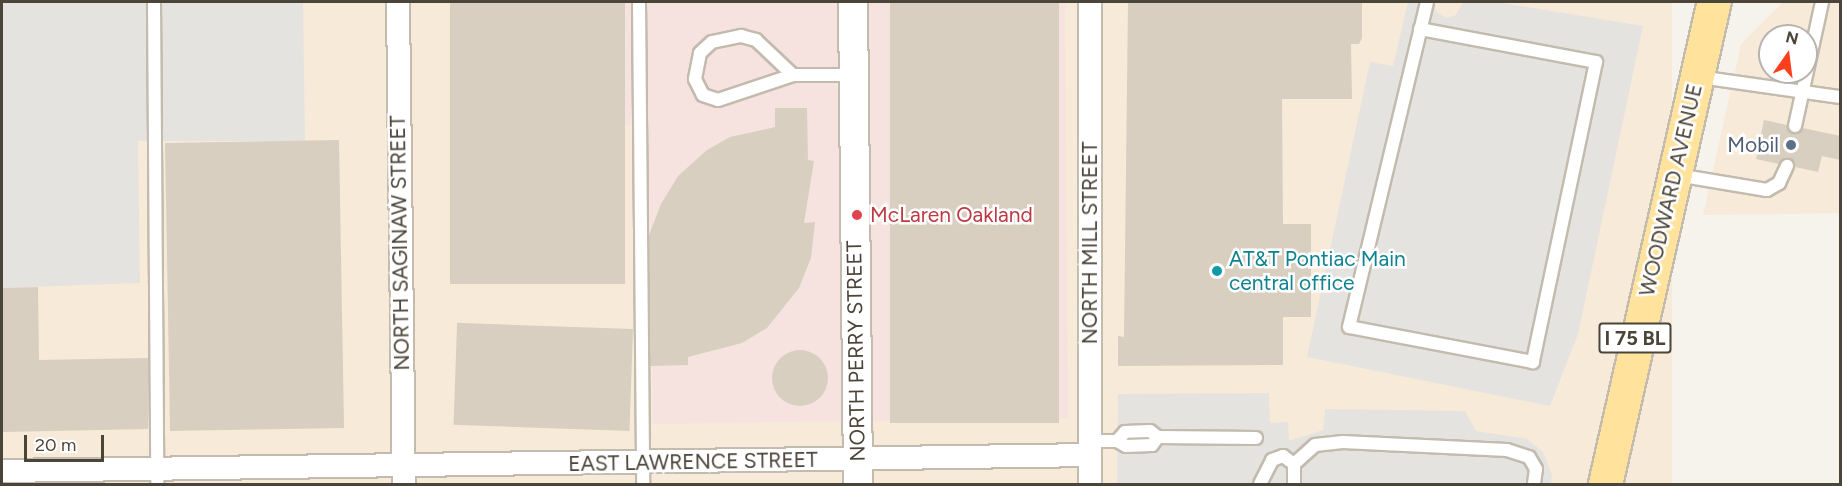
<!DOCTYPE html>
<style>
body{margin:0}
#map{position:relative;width:1842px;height:486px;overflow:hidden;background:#f6f3ec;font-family:Figtree,sans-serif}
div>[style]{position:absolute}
.commercial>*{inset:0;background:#f7ead8;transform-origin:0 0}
.medical>*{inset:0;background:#f6e3e0}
.parking>*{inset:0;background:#e5e3e0}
.building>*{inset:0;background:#d8cfc1;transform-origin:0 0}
.round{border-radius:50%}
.roads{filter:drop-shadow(2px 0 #c2bbae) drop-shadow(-2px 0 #c2bbae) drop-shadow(0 2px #c2bbae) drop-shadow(0 -2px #c2bbae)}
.service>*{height:12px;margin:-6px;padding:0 6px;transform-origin:6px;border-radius:6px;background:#fff}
.minor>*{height:22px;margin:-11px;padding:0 11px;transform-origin:11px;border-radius:11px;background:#fff}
.tertiary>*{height:28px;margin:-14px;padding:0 14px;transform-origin:14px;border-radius:14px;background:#fff}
.primary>*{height:33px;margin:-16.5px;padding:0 16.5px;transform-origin:16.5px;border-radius:16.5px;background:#ffe39c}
.dots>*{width:16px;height:16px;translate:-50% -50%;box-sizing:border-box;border:3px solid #fff;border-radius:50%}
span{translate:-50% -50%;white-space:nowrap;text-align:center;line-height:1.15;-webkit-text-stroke:5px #fff;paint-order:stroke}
.shield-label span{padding:2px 4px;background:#fff;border:2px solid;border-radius:4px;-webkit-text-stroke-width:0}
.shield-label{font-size:20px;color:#4b4439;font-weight:700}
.service-label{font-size:21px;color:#4e5e75}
.right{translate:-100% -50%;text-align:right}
.street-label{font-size:21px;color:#4b4439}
.health-label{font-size:21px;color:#be3a42}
.left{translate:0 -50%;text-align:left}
.culture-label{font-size:21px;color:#0d838f}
.frame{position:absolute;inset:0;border:3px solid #4b4439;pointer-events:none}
.north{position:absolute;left:1758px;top:24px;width:60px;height:60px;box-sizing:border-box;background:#fff;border:2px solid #b7b4b0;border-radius:50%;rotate:14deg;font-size:16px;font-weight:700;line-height:24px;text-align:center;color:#4b4439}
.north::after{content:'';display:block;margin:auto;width:21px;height:27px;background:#fc3f1d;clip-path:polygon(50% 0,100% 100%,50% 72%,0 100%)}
.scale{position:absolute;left:24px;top:435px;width:80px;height:27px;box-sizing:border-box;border:3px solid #4b4439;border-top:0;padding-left:8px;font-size:18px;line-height:21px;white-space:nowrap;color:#4b4439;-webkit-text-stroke:4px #fff;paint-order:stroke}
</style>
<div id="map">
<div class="commercial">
<div style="left:2px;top:2px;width:1670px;height:482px"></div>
<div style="clip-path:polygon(evenodd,1783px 2px,1840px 2px,1840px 213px,1703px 215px,1741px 44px,1783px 2px,1770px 36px,1806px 36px,1806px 72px,1770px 72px,1770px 36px)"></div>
</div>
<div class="medical">
<div style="clip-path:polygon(451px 2px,1065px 2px,1068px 418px,653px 424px,648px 125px,453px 131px)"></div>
</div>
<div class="parking">
<div style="clip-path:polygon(2px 2px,303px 2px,305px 141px,138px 141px,140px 283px,2px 288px)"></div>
<div style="clip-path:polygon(1408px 2px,1434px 2px,1436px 12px,1447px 18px,1456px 15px,1463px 2px,1496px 2px,1643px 26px,1578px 334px,1550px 406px,1307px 357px,1370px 62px,1393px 66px)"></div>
<div style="clip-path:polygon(1269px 393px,1270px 423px,1288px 422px,1289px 441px,1323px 430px,1325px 409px,1465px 411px,1476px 431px,1527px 439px,1543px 452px,1552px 475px,1551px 484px,1117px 484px,1118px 394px)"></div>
</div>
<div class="building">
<div style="left:450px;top:2px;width:175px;height:282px"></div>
<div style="left:890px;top:2px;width:169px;height:421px"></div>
<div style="clip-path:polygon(1128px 2px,1362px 2px,1362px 38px,1359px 44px,1351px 44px,1352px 99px,1282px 99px,1283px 224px,1311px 224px,1311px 317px,1283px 317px,1283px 365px,1118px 366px,1118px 336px,1124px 337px)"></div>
<div style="clip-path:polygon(775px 108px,807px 108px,808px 160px,814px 161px,804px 223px,815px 222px,811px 258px,799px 288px,767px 328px,742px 343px,688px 357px,688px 365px,650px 366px,649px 235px,661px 204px,678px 176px,707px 150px,730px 137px,775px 127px)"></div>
<div style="clip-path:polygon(1764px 120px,1787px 125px,1794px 134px,1803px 128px,1840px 136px,1840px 160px,1822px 156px,1818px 172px,1795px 167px,1790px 158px,1779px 164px,1756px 159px)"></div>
<div style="left:339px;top:140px;width:288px;height:174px;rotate:89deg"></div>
<div style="clip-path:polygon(38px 287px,39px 360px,148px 358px,148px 429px,2px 432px,2px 288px)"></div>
<div style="left:633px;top:329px;width:102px;height:176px;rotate:92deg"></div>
<div class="round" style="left:772px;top:350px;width:56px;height:56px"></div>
</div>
<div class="roads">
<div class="service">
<div style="left:154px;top:2px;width:482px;rotate:89.6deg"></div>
<div style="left:639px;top:2px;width:482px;rotate:89.5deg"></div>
<div style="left:1420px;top:29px;width:179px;rotate:10.6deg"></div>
<div style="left:1596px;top:62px;width:307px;rotate:101.9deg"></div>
<div style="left:1533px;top:362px;width:187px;rotate:-169.2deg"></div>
<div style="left:1349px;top:327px;width:334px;rotate:-76.5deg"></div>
<div style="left:741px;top:36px;width:16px;rotate:15deg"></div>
<div style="left:756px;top:40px;width:51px;rotate:43.4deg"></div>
<div style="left:793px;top:75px;width:79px;rotate:161.6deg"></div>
<div style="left:718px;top:100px;width:16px;rotate:-162deg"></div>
<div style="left:703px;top:95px;width:18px;rotate:-117deg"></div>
<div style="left:695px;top:79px;width:26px;rotate:-79deg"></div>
<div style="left:700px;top:53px;width:16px;rotate:-43deg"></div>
<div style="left:712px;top:42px;width:30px;rotate:-12deg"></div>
<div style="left:793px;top:75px;width:60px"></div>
<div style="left:1699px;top:77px;width:142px;rotate:8.1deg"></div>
<div style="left:1795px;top:126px;width:127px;rotate:-77.7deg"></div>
<div style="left:1677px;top:175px;width:91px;rotate:9.5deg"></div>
<div style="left:1767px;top:190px;width:14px;rotate:-30deg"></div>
<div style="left:1779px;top:183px;width:19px;rotate:-65deg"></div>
<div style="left:1158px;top:437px;width:98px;rotate:0.6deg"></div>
<div style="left:1090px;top:441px;width:27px"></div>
<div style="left:1117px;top:441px;width:10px;rotate:29deg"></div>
<div style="left:1126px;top:446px;width:26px;rotate:-2deg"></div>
<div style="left:1152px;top:445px;width:10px;rotate:-53deg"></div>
<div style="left:1158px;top:437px;width:10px;rotate:-143deg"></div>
<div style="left:1150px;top:431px;width:25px;rotate:178deg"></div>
<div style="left:1125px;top:432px;width:12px;rotate:132deg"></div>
<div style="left:1294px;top:464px;width:28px;rotate:-42deg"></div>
<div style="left:1315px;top:445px;width:28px;rotate:-6deg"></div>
<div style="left:1343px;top:442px;width:164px;rotate:2.8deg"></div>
<div style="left:1507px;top:450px;width:23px;rotate:18deg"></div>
<div style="left:1529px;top:457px;width:14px;rotate:60deg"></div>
<div style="left:1536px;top:469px;width:15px;rotate:98deg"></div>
<div style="left:1260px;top:484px;width:27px;rotate:-63deg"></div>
<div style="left:1272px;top:460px;width:12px;rotate:-20deg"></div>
<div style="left:1283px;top:456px;width:14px;rotate:36deg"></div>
<div style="left:1294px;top:464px;width:20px;rotate:90deg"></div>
</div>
<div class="minor">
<div style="left:398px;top:2px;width:482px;rotate:89.3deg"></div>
<div style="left:1090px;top:2px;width:482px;rotate:90deg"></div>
<div style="left:2px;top:471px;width:1088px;rotate:-0.84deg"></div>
</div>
<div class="tertiary">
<div style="left:853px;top:2px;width:482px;rotate:89.4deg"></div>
</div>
<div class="primary">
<div style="left:1605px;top:484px;width:494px;rotate:-77.3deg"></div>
</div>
</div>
<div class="dots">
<div style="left:1791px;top:145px;background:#5c6f8a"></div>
<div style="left:857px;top:215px;background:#e0444e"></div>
<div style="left:1217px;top:271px;background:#0f9aa8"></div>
</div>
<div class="shield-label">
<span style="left:1635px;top:338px">I 75 BL</span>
</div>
<div class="service-label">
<span class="right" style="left:1779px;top:145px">Mobil</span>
</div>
<div class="street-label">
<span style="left:1671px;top:190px;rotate:-77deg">WOODWARD AVENUE</span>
<span style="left:400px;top:243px;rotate:-91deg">NORTH SAGINAW STREET</span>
<span style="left:1090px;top:243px;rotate:-90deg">NORTH MILL STREET</span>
<span style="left:856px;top:351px;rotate:-91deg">NORTH PERRY STREET</span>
<span style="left:693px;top:462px;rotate:-1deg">EAST LAWRENCE STREET</span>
</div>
<div class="health-label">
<span class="left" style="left:870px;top:215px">McLaren Oakland</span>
</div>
<div class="culture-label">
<span class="left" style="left:1229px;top:271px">AT&amp;T Pontiac Main<br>central office</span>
</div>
<div class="frame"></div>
<div class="north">N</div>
<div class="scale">20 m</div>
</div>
